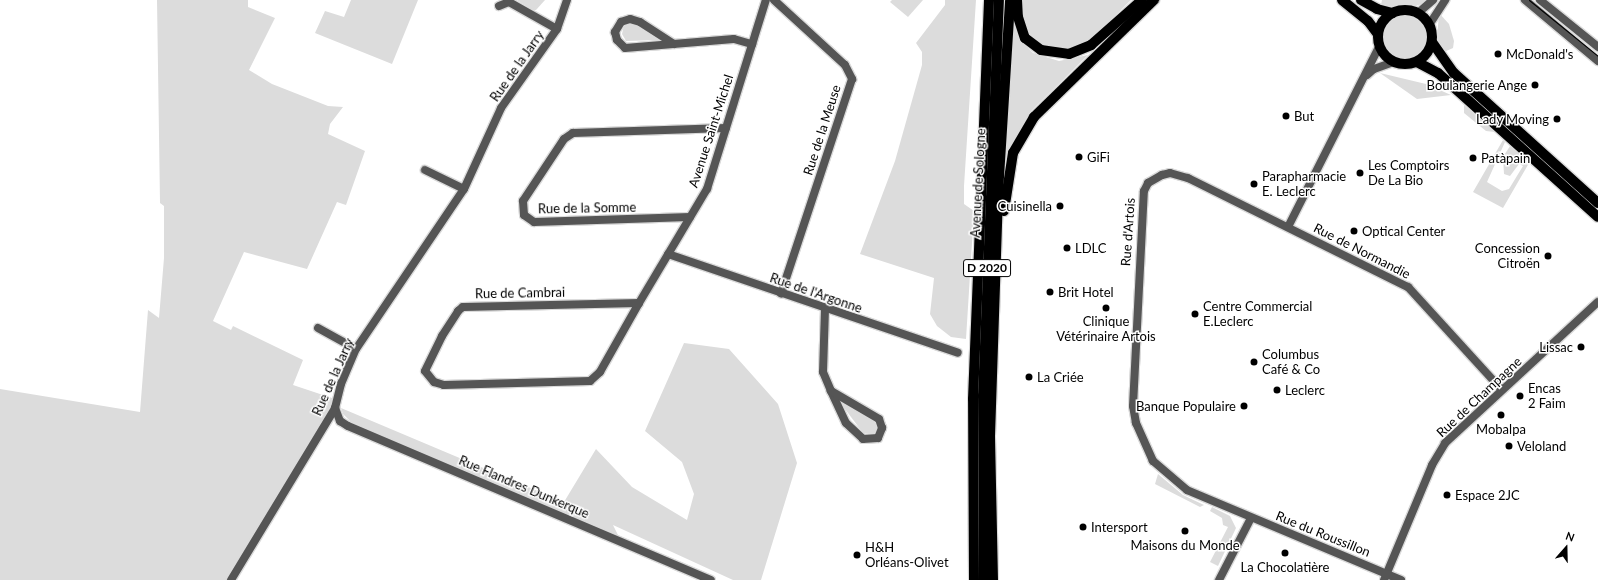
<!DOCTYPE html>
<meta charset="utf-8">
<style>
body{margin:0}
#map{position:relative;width:1598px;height:580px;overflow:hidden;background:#fff;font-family:Lato,sans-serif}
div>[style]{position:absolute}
.green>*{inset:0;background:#dcdcdc}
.round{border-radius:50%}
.roads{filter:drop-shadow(1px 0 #dbdbdb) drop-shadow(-1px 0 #dbdbdb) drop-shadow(0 1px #dbdbdb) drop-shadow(0 -1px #dbdbdb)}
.minor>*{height:8px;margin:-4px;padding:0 4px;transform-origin:4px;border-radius:4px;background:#555}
.major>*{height:10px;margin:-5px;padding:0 5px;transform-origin:5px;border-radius:5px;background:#000}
.major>.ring{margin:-5px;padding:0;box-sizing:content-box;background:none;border:10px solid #000;border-radius:50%}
.tram>*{height:1px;margin:-0.5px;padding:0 0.5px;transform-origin:0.5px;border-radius:0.5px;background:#000}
.dots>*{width:11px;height:11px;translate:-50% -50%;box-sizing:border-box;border:2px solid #fff;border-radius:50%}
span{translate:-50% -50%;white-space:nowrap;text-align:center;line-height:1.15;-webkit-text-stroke:3px #fff;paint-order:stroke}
.shield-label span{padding:1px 3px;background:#fff;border:1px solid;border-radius:3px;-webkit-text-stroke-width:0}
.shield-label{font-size:12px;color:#000;font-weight:700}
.poi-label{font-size:13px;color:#000}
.left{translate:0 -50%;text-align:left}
.right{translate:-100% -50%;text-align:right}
.street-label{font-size:13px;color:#000}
.north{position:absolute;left:1546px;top:528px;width:40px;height:40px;-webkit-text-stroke:3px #fff;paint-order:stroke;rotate:20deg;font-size:11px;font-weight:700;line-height:16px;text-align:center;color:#000}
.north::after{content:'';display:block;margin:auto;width:14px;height:18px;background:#000;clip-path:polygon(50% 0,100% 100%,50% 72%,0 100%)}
</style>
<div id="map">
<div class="green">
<div style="clip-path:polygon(157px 0,248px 0,248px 7px,275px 18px,249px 70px,272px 84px,328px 106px,343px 107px,330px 124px,328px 134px,365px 151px,346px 205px,337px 202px,307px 269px,244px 252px,213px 321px,231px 330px,233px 326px,303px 360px,293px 385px,332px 398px,331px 409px,229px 580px,0 580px,0 389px,140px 412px,148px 310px,159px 318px,164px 258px,164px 206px,160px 203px)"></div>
<div style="clip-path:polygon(351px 0,418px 0,392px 64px,315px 33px,325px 11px,344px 17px)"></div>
<div style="clip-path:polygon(517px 0,545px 0,536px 10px,532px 10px)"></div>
<div style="clip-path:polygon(892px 0,923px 0,908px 17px,890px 2px)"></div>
<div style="clip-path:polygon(945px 0,976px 0,964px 186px,964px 204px,974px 211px,966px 339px,951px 337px,937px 326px,930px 314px,934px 278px,860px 254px,895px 161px,922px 65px,922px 52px,916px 43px,945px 5px)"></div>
<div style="clip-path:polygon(1022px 0,1131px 0,1090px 40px,1072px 49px,1041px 45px,1029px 37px,1021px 17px)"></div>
<div style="clip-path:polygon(1382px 0,1424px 0,1426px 2px,1416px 6px,1385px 6px,1381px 5px)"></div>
<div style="clip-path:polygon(1439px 13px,1449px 24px,1454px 41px,1453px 48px,1444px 52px,1437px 39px)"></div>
<div style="clip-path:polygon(1012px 14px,1023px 43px,1033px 53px,1059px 61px,1088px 55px,1031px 111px,1008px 157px,1004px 152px)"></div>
<div class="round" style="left:1383px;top:15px;width:44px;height:44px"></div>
<div style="clip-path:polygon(634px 21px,659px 39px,658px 40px,626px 41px,622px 34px,624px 25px)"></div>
<div style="clip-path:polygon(1380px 73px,1426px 84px,1451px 95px,1417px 99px)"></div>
<div style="clip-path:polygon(1464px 105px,1495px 132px,1486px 131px,1464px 113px)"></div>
<div style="clip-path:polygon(1503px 140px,1505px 142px,1487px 182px,1502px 191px,1509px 189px,1523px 166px,1519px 164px,1510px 176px,1504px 174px,1503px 157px,1510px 146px,1529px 163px,1503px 208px,1473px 192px)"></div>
<div style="clip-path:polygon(684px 343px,729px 349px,778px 404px,797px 463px,761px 580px,733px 580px,613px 525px,619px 537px,351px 422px,343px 414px,341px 408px,564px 502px,596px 449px,632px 487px,687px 520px,694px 494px,682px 462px,645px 431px)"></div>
<div style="clip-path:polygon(839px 401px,874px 419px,879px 425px,877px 434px,863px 433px)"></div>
<div style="clip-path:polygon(1158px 474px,1183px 495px,1204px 505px,1200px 507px,1155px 484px)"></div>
<div style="clip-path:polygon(1212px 507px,1230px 516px,1236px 528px,1218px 566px,1210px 562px,1228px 527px,1223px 525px,1222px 518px,1210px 511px)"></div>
</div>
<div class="roads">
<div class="minor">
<div style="left:774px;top:0;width:96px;rotate:42.5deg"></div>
<div style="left:845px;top:65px;width:16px;rotate:63deg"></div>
<div style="left:852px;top:79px;width:226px;rotate:108.3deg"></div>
<div style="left:1525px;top:0;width:95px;rotate:39.9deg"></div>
<div style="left:1540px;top:0;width:75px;rotate:39deg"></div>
<div style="left:499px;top:6px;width:11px;rotate:-22deg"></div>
<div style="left:509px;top:2px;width:55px;rotate:29.4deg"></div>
<div style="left:1418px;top:13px;width:20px;rotate:-41deg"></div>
<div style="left:1429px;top:25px;width:30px;rotate:-57deg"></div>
<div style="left:674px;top:44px;width:40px;rotate:-147.1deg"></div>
<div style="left:640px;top:22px;width:10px;rotate:-163deg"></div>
<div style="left:630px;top:19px;width:9px;rotate:162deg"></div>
<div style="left:621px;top:22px;width:12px;rotate:121deg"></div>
<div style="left:615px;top:32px;width:8px;rotate:76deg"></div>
<div style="left:617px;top:40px;width:11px;rotate:45deg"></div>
<div style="left:625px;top:48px;width:109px;rotate:-4.7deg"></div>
<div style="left:734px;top:39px;width:19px;rotate:16deg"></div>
<div style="left:1367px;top:75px;width:9px;rotate:-41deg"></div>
<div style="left:1374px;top:69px;width:20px;rotate:-20deg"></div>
<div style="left:425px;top:170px;width:43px;rotate:26deg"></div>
<div style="left:690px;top:217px;width:156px;rotate:178.2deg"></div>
<div style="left:534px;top:222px;width:12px;rotate:-145deg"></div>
<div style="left:524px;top:215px;width:14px;rotate:-94deg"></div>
<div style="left:523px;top:201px;width:74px;rotate:-56.5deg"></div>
<div style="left:564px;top:139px;width:11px;rotate:-34deg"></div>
<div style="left:573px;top:133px;width:153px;rotate:-1.9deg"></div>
<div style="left:1288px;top:227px;width:202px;rotate:-63.2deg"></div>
<div style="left:668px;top:254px;width:306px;rotate:18.8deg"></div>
<div style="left:639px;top:303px;width:79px;rotate:119.5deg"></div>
<div style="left:600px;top:372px;width:13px;rotate:138deg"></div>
<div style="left:590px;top:381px;width:146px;rotate:178.4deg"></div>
<div style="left:444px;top:385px;width:10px;rotate:-163deg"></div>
<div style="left:434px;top:382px;width:14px;rotate:-129deg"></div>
<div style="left:425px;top:371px;width:39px;rotate:-64deg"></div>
<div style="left:442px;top:336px;width:30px;rotate:-57deg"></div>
<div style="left:458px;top:311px;width:6px;rotate:-39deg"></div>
<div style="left:463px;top:307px;width:176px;rotate:-1.3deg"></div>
<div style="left:639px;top:303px;width:133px;rotate:-59.2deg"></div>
<div style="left:707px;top:189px;width:198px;rotate:-72.7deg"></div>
<div style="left:825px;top:309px;width:63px;rotate:91.8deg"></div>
<div style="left:823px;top:372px;width:21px;rotate:67deg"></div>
<div style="left:831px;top:391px;width:35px;rotate:65deg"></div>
<div style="left:846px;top:423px;width:23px;rotate:43deg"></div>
<div style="left:863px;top:439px;width:15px;rotate:-4deg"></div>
<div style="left:878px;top:438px;width:11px;rotate:-68deg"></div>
<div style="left:882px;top:428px;width:9px;rotate:-108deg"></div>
<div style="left:879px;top:419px;width:56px;rotate:-149.7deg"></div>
<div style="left:318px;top:328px;width:43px;rotate:28.9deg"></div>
<div style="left:335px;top:408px;width:14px;rotate:69deg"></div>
<div style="left:340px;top:421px;width:9px;rotate:32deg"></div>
<div style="left:348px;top:426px;width:394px;rotate:23deg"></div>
<div style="left:231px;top:580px;width:201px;rotate:-58.8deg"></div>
<div style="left:335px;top:408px;width:25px;rotate:-76deg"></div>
<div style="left:341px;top:384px;width:38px;rotate:-67deg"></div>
<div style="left:356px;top:349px;width:193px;rotate:-56deg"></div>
<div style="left:464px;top:189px;width:89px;rotate:-65.4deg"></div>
<div style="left:501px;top:108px;width:97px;rotate:-54.7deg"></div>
<div style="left:557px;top:29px;width:31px;rotate:-71deg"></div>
<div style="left:1219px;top:580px;width:70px;rotate:-62.7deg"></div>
<div style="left:1384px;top:580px;width:125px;rotate:-67.3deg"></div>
<div style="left:1432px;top:465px;width:26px;rotate:-59deg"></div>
<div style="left:1445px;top:443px;width:208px;rotate:-42.7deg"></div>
<div style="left:1401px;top:580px;width:232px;rotate:-157.2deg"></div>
<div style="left:1187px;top:490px;width:45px;rotate:-139.5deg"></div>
<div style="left:1153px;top:461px;width:42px;rotate:-114.1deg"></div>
<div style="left:1136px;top:423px;width:17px;rotate:-100deg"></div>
<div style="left:1133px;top:406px;width:215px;rotate:-87.1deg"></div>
<div style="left:1144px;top:191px;width:9px;rotate:-63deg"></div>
<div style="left:1148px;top:183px;width:16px;rotate:-30deg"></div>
<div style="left:1162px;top:175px;width:8px;rotate:-14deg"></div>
<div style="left:1170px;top:173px;width:19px;rotate:16deg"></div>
<div style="left:1188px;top:178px;width:246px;rotate:26.4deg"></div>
<div style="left:1408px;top:287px;width:139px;rotate:47.6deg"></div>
</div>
<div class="major">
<div style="left:1017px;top:0;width:17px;rotate:87deg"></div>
<div style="left:1018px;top:17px;width:22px;rotate:72deg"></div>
<div style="left:1025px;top:38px;width:20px;rotate:37deg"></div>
<div style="left:1041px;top:50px;width:28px;rotate:8deg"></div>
<div style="left:1069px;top:54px;width:24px;rotate:-22deg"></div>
<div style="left:1091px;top:45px;width:68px;rotate:-41.4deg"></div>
<div style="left:1342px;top:0;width:33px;rotate:39deg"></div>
<div style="left:1368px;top:21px;width:15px;rotate:53deg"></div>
<div style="left:1361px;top:0;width:18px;rotate:29deg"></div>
<div style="left:1377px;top:9px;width:16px;rotate:15deg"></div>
<div class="ring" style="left:1378px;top:10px;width:44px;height:44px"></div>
<div style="left:1432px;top:42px;width:38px;rotate:55deg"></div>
<div style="left:1454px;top:73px;width:194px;rotate:42.1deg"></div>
<div style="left:1417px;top:62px;width:24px;rotate:28deg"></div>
<div style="left:1438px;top:73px;width:215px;rotate:42deg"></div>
<div style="left:1004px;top:211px;width:59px;rotate:-81.2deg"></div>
<div style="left:1013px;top:153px;width:42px;rotate:-59.7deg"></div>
<div style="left:1034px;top:117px;width:168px;rotate:-44.3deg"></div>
<div style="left:974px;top:580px;width:181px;rotate:-90.3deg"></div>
<div style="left:973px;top:399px;width:399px;rotate:-87.7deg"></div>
<div style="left:984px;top:580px;width:184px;rotate:-90.3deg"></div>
<div style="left:983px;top:396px;width:396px;rotate:-87.7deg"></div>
<div style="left:993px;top:580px;width:144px;rotate:-91.2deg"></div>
<div style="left:990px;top:436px;width:243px;rotate:-88.1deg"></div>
<div style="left:998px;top:193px;width:193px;rotate:-86.4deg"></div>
</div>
</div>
<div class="tram">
<div style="left:1529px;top:0;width:89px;rotate:39.1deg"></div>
</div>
<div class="dots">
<div style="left:1498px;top:54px;background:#000"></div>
<div style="left:1535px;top:85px;background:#000"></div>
<div style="left:1286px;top:116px;background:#000"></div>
<div style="left:1557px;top:119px;background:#000"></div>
<div style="left:1079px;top:157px;background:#000"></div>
<div style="left:1473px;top:158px;background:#000"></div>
<div style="left:1360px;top:173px;background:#000"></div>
<div style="left:1254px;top:184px;background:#000"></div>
<div style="left:1060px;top:206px;background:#000"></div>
<div style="left:1354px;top:231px;background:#000"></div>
<div style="left:1067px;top:248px;background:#000"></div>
<div style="left:1548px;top:256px;background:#000"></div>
<div style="left:1050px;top:292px;background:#000"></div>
<div style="left:1106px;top:308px;background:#000"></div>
<div style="left:1195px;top:314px;background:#000"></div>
<div style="left:1581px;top:347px;background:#000"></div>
<div style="left:1254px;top:362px;background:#000"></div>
<div style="left:1029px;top:377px;background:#000"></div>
<div style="left:1277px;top:390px;background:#000"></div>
<div style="left:1520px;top:396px;background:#000"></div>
<div style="left:1244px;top:406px;background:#000"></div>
<div style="left:1501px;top:415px;background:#000"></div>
<div style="left:1509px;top:446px;background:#000"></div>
<div style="left:1447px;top:495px;background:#000"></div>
<div style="left:1083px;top:527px;background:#000"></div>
<div style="left:1185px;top:531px;background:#000"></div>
<div style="left:1285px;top:553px;background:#000"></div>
<div style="left:857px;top:555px;background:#000"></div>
</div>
<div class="shield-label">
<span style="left:987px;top:268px">D 2020</span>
</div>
<div class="poi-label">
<span class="left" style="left:1506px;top:54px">McDonald's</span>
<span class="right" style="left:1527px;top:85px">Boulangerie Ange</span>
<span class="left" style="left:1294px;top:116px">But</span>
<span class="right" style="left:1549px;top:119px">Lady Moving</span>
<span class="left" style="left:1087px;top:157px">GiFi</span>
<span class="left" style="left:1481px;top:158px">Patàpain</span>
<span class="left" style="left:1368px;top:173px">Les Comptoirs<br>De La Bio</span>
<span class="left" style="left:1262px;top:184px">Parapharmacie<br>E. Leclerc</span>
<span class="right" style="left:1052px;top:206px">Cuisinella</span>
<span class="left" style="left:1362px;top:231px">Optical Center</span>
<span class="left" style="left:1075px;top:248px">LDLC</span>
<span class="right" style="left:1540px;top:256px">Concession<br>Citroën</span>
<span class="left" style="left:1058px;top:292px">Brit Hotel</span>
<span class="left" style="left:1203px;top:314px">Centre Commercial<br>E.Leclerc</span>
<span style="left:1106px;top:329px">Clinique<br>Vétérinaire Artois</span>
<span class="right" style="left:1573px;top:347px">Lissac</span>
<span class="left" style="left:1262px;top:362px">Columbus<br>Café &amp; Co</span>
<span class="left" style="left:1037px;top:377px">La Criée</span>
<span class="left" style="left:1528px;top:396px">Encas<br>2 Faim</span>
<span class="left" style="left:1285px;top:390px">Leclerc</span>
<span class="right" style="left:1236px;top:406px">Banque Populaire</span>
<span style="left:1501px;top:429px">Mobalpa</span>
<span class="left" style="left:1517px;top:446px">Veloland</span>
<span class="left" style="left:1455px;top:495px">Espace 2JC</span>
<span class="left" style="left:1091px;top:527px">Intersport</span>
<span style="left:1185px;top:545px">Maisons du Monde</span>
<span class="left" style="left:865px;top:555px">H&amp;H<br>Orléans-Olivet</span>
<span style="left:1285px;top:567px">La Chocolatière</span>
</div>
<div class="street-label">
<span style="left:517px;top:66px;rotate:-55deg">Rue de la Jarry</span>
<span style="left:822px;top:130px;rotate:-72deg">Rue de la Meuse</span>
<span style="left:711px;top:131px;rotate:-72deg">Avenue Saint-Michel</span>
<span style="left:978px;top:183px;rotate:-87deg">Avenue de Sologne</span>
<span style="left:587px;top:208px;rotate:-1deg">Rue de la Somme</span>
<span style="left:1128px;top:232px;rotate:-86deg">Rue d'Artois</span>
<span style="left:1362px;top:251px;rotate:27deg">Rue de Normandie</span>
<span style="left:520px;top:293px;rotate:-1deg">Rue de Cambrai</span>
<span style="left:816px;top:293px;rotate:19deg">Rue de l'Argonne</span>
<span style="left:333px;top:377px;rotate:-66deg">Rue de la Jarry</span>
<span style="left:1479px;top:397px;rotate:-43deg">Rue de Champagne</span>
<span style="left:524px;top:487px;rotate:23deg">Rue Flandres Dunkerque</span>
<span style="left:1323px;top:534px;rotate:22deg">Rue du Roussillon</span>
</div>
<div class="north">N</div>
</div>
